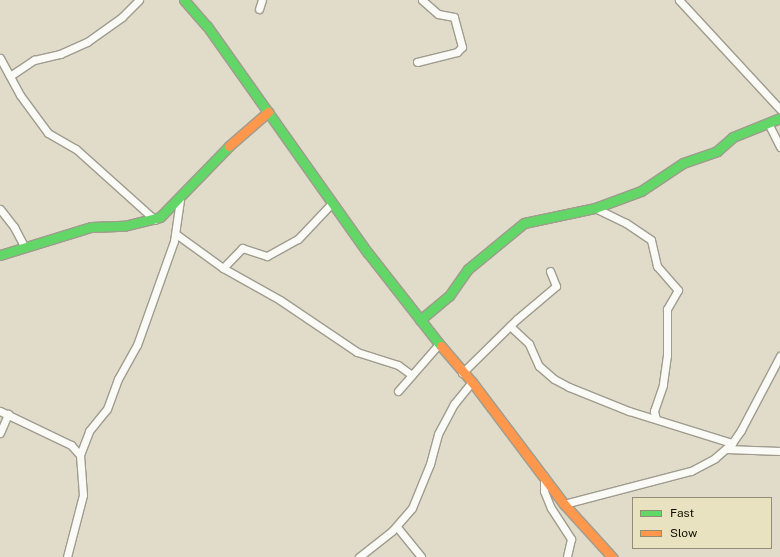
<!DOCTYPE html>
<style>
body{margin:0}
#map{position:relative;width:780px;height:557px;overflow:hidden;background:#e0dcc9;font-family:"Public Sans",sans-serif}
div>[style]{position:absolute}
.roads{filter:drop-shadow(1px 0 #9f9c8e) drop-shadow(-1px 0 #9f9c8e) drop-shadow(0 1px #9f9c8e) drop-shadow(0 -1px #9f9c8e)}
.street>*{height:7px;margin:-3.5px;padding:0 3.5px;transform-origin:3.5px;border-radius:3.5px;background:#fafaf7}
.fast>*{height:9px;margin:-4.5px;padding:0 4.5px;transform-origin:4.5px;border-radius:4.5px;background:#63d668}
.slow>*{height:9px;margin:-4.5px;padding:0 4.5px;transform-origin:4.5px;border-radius:4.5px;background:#ff974d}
span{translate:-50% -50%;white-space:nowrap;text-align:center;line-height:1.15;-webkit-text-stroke:3px #e9e2c0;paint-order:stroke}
.legend{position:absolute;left:632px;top:497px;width:140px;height:52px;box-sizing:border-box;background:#e9e2c0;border:1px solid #928d74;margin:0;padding:5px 7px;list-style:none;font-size:12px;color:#100e03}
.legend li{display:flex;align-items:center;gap:8px;height:20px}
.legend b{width:20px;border:1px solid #928d74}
</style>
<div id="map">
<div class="roads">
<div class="street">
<div style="left:679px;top:0;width:149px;rotate:47.2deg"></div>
<div style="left:259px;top:9px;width:9px;rotate:-72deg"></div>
<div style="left:0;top:58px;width:42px;rotate:61.6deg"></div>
<div style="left:20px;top:95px;width:47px;rotate:53.6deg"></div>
<div style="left:48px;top:133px;width:32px;rotate:30deg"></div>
<div style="left:76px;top:149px;width:106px;rotate:41.9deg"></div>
<div style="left:417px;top:62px;width:41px;rotate:-14deg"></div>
<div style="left:457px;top:52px;width:7px;rotate:-45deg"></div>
<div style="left:462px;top:47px;width:31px;rotate:-105deg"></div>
<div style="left:454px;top:17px;width:16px;rotate:-169deg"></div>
<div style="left:438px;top:14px;width:21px;rotate:-139deg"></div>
<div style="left:10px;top:76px;width:29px;rotate:-34deg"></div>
<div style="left:34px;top:60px;width:27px;rotate:-13deg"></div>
<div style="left:60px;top:54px;width:30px;rotate:-24deg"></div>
<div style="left:87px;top:42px;width:43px;rotate:-35.5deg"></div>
<div style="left:122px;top:17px;width:24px;rotate:-45deg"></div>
<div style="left:768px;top:123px;width:27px;rotate:63deg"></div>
<div style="left:595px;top:208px;width:34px;rotate:26deg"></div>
<div style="left:626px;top:223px;width:30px;rotate:34deg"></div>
<div style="left:651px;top:240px;width:27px;rotate:77deg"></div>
<div style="left:657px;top:266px;width:32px;rotate:49deg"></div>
<div style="left:678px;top:290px;width:22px;rotate:120deg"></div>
<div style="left:667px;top:309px;width:46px;rotate:90deg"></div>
<div style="left:667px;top:355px;width:30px;rotate:98deg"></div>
<div style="left:663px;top:385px;width:28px;rotate:109deg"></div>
<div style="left:654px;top:411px;width:8px;rotate:76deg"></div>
<div style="left:0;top:209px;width:23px;rotate:52deg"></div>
<div style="left:14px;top:227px;width:21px;rotate:62deg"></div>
<div style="left:176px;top:234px;width:58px;rotate:35.9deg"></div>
<div style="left:223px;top:268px;width:65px;rotate:29.3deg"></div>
<div style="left:280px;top:300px;width:93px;rotate:34deg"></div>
<div style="left:357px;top:352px;width:43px;rotate:17.6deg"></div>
<div style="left:398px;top:365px;width:17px;rotate:36deg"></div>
<div style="left:223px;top:268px;width:28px;rotate:-46deg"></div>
<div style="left:242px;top:248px;width:26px;rotate:18deg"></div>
<div style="left:267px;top:256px;width:35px;rotate:-29deg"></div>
<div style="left:298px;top:239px;width:50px;rotate:-46.6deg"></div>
<div style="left:510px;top:326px;width:26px;rotate:43deg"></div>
<div style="left:529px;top:344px;width:24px;rotate:66deg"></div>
<div style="left:539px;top:366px;width:20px;rotate:41deg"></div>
<div style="left:554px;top:379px;width:17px;rotate:28deg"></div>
<div style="left:569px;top:387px;width:65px;rotate:21.8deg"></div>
<div style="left:629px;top:411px;width:108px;rotate:17.3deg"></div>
<div style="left:462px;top:373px;width:77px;rotate:-44.5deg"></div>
<div style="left:517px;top:319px;width:51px;rotate:-40.2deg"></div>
<div style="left:556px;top:286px;width:16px;rotate:-112deg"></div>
<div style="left:398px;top:391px;width:62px;rotate:-48.9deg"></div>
<div style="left:0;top:411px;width:79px;rotate:25.6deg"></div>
<div style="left:71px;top:445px;width:13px;rotate:48deg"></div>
<div style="left:80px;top:455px;width:40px;rotate:85.7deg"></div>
<div style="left:83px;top:495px;width:64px;rotate:104.5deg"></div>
<div style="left:0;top:433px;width:21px;rotate:-67deg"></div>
<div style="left:726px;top:449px;width:54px;rotate:2.1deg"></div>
<div style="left:80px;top:455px;width:26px;rotate:-69deg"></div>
<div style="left:89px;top:431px;width:28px;rotate:-51deg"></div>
<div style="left:107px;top:409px;width:32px;rotate:-70deg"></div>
<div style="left:118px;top:379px;width:39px;rotate:-61deg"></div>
<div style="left:137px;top:345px;width:110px;rotate:-70.4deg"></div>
<div style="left:174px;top:241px;width:41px;rotate:-81.7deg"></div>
<div style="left:544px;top:476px;width:15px;rotate:90deg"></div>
<div style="left:544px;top:491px;width:18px;rotate:68deg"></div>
<div style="left:551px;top:508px;width:37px;rotate:57deg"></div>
<div style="left:571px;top:539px;width:18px;rotate:103deg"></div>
<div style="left:564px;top:504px;width:131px;rotate:-14.6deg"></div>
<div style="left:691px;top:471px;width:27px;rotate:-28deg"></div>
<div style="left:715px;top:458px;width:23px;rotate:-41deg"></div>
<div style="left:732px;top:443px;width:16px;rotate:-55deg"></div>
<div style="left:741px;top:430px;width:84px;rotate:-62.2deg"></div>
<div style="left:397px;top:527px;width:38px;rotate:51deg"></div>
<div style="left:359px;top:557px;width:42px;rotate:-38.2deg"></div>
<div style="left:392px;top:531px;width:30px;rotate:-49deg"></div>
<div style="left:412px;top:508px;width:48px;rotate:-67.8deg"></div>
<div style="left:430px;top:464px;width:31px;rotate:-75deg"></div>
<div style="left:438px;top:434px;width:34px;rotate:-62deg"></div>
<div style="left:454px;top:404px;width:28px;rotate:-51deg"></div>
</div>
<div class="fast">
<div style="left:184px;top:0;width:35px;rotate:49deg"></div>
<div style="left:207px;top:26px;width:278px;rotate:54.7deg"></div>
<div style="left:368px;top:253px;width:118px;rotate:51.9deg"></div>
<div style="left:0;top:255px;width:95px;rotate:-17.1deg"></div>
<div style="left:91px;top:227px;width:33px;rotate:-2deg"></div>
<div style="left:124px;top:226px;width:37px;rotate:-14deg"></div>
<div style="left:160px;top:217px;width:99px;rotate:-45.8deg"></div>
<div style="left:420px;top:320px;width:38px;rotate:-40deg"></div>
<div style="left:449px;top:296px;width:33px;rotate:-55deg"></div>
<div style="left:468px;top:269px;width:72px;rotate:-39.4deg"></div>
<div style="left:524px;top:223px;width:73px;rotate:-11.9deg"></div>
<div style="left:595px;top:208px;width:49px;rotate:-20.3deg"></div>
<div style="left:641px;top:191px;width:50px;rotate:-33.7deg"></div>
<div style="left:683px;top:163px;width:36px;rotate:-19deg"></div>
<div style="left:717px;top:151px;width:21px;rotate:-41deg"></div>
<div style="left:733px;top:137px;width:51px;rotate:-22deg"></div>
</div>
<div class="slow">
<div style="left:229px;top:146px;width:52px;rotate:-41.1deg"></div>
<div style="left:441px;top:346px;width:48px;rotate:49.3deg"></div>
<div style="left:472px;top:382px;width:153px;rotate:53deg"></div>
<div style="left:564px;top:504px;width:72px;rotate:47.8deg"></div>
</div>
</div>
<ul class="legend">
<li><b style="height:5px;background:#63d668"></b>Fast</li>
<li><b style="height:5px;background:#ff974d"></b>Slow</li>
</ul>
</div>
